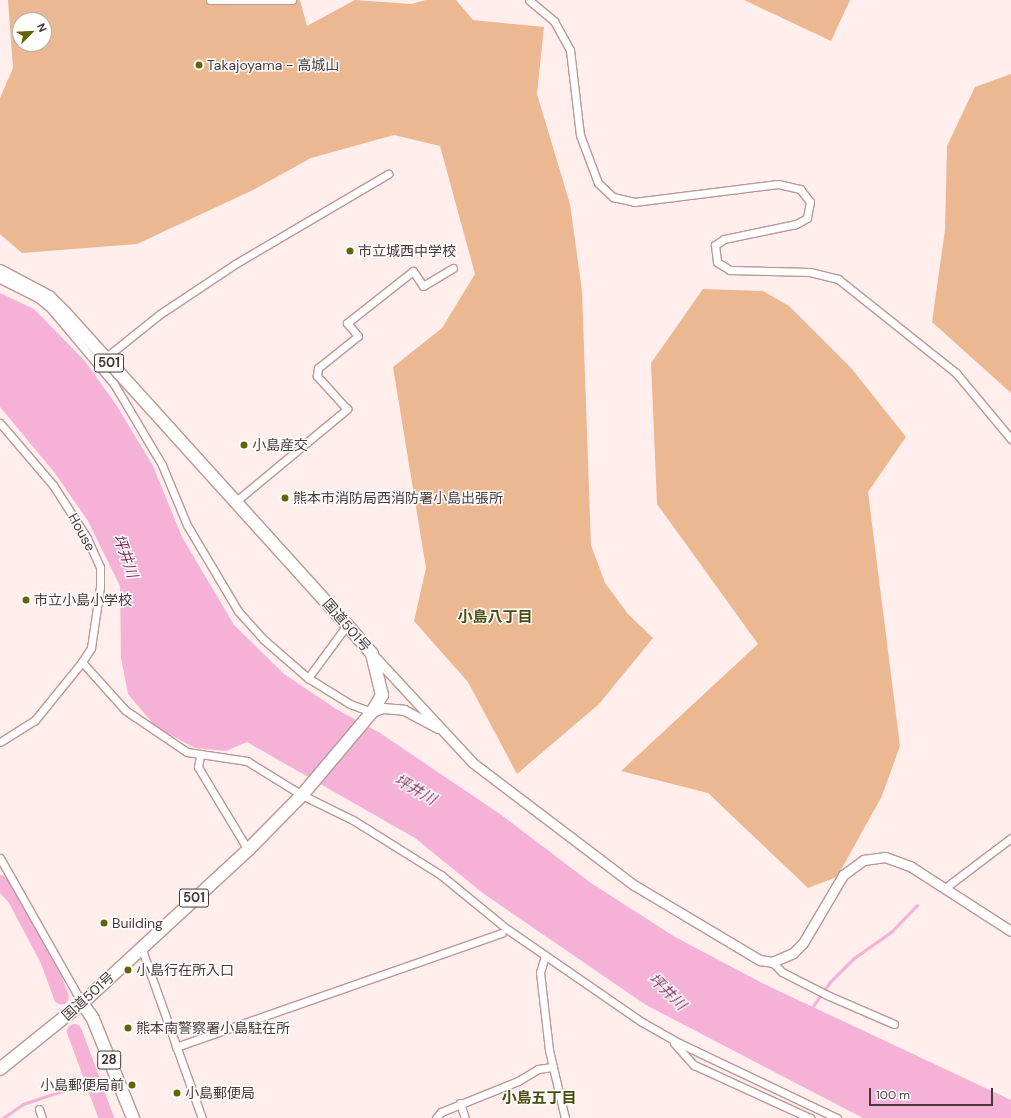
<!DOCTYPE html>
<meta charset="utf-8">
<style>
body{margin:0}
#map{position:relative;width:1011px;height:1118px;overflow:hidden;background:#ffeeec;font-family:"DM Sans","Noto Sans JP",sans-serif}
div>[style]{position:absolute}
.green>*{inset:0;background:#ecb892}
.water>*{inset:0;background:#f5b1d6}
.stream>*{height:2.5px;margin:-1.25px;padding:0 1.25px;transform-origin:1.25px;border-radius:1.25px;background:#f5b1d6}
.river>*{height:15px;margin:-7.5px;padding:0 7.5px;transform-origin:7.5px;border-radius:7.5px;background:#f5b1d6}
.roads{filter:drop-shadow(1px 0 #bd9795) drop-shadow(-1px 0 #bd9795) drop-shadow(0 1px #bd9795) drop-shadow(0 -1px #bd9795)}
.minor>*{height:7px;margin:-3.5px;padding:0 3.5px;transform-origin:3.5px;border-radius:3.5px;background:#fff}
.tertiary>*{height:9px;margin:-4.5px;padding:0 4.5px;transform-origin:4.5px;border-radius:4.5px;background:#fff}
.primary>*{height:12px;margin:-6px;padding:0 6px;transform-origin:6px;border-radius:6px;background:#fff}
.trunk>*{height:12px;margin:-6px;padding:0 6px;transform-origin:6px;border-radius:6px;background:#fff}
.dots>*{width:11px;height:11px;translate:-50% -50%;box-sizing:border-box;border:2px solid #fff;border-radius:50%}
span{translate:-50% -50%;white-space:nowrap;text-align:center;line-height:1.15;-webkit-text-stroke:3px #fff;paint-order:stroke}
.shield-label span{padding:1px 3px;background:#fff;border:1px solid;border-radius:3px;-webkit-text-stroke-width:0}
.shield-label{font-size:13px;color:#483837;font-weight:700}
.poi-label{font-size:14px;color:#483837}
.left{translate:0 -50%;text-align:left}
.right{translate:-100% -50%;text-align:right}
.street-label{font-size:14px;color:#483837}
.water-label{font-size:15px;color:#7c2e5e;font-style:italic}
.neighbourhood-label{font-size:15px;color:#4a4d10;font-weight:700}
.north{position:absolute;left:12px;top:12px;width:40px;height:40px;box-sizing:border-box;background:#fff;border:1px solid #b6afaf;border-radius:50%;rotate:66deg;font-size:11px;font-weight:700;line-height:16px;text-align:center;color:#483837}
.north::after{content:'';display:block;margin:auto;width:14px;height:18px;background:#616400;clip-path:polygon(50% 0,100% 100%,50% 72%,0 100%)}
.scale{position:absolute;left:869px;top:1088px;width:124px;height:18px;box-sizing:border-box;border:2px solid #483837;border-top:0;padding-left:5px;font-size:12px;line-height:14px;white-space:nowrap;color:#483837;-webkit-text-stroke:3px #fff;paint-order:stroke}
</style>
<div id="map">
<div class="green">
<div style="clip-path:polygon(evenodd,8px 0,300px 0,307px 26px,355px 0,411px 4px,426px 0,456px 0,473px 20px,544px 27px,537px 94px,570px 204px,582px 291px,591px 545px,605px 583px,628px 614px,653px 638px,599px 704px,517px 774px,468px 682px,414px 621px,426px 568px,393px 367px,442px 328px,475px 274px,440px 146px,394px 135px,311px 158px,253px 190px,137px 244px,22px 253px,0 234px,0 98px,13px 68px,8px 0,20px 20px,44px 20px,44px 44px,20px 44px,20px 20px)"></div>
<div style="clip-path:polygon(744px 0,850px 0,831px 41px)"></div>
<div style="clip-path:polygon(1011px 74px,1011px 393px,932px 322px,945px 230px,947px 146px,975px 87px)"></div>
<div style="clip-path:polygon(703px 289px,763px 291px,789px 306px,852px 369px,906px 437px,868px 492px,900px 746px,882px 796px,837px 877px,808px 888px,708px 793px,621px 771px,758px 644px,657px 504px,651px 363px)"></div>
</div>
<div class="water">
<div style="clip-path:polygon(0 293px,34px 309px,84px 360px,117px 406px,153px 466px,182px 537px,234px 625px,284px 674px,336px 709px,380px 733px,500px 814px,591px 883px,675px 937px,766px 985px,1011px 1100px,1011px 1118px,863px 1118px,646px 1005px,484px 894px,415px 838px,247px 742px,226px 751px,195px 748px,156px 727px,128px 694px,121px 658px,120px 586px,88px 521px,54px 472px,0 407px)"></div>
</div>
<div class="stream">
<div style="left:811px;top:1009px;width:32px;rotate:-55deg"></div>
<div style="left:829px;top:983px;width:35px;rotate:-45deg"></div>
<div style="left:854px;top:958px;width:45px;rotate:-35.1deg"></div>
<div style="left:891px;top:932px;width:37px;rotate:-46deg"></div>
<div style="left:3px;top:1118px;width:24px;rotate:-35deg"></div>
<div style="left:23px;top:1104px;width:73px;rotate:-18.4deg"></div>
</div>
<div class="river">
<div style="left:0;top:882px;width:21px;rotate:47deg"></div>
<div style="left:14px;top:897px;width:70px;rotate:62deg"></div>
<div style="left:47px;top:959px;width:40px;rotate:69.8deg"></div>
<div style="left:74px;top:1031px;width:93px;rotate:69.8deg"></div>
</div>
<div class="roads">
<div class="minor">
<div style="left:210px;top:0;width:82px"></div>
<div style="left:529px;top:0;width:33px;rotate:40deg"></div>
<div style="left:554px;top:21px;width:33px;rotate:61deg"></div>
<div style="left:570px;top:50px;width:86px;rotate:83.3deg"></div>
<div style="left:580px;top:135px;width:51px;rotate:69.4deg"></div>
<div style="left:598px;top:183px;width:21px;rotate:43deg"></div>
<div style="left:613px;top:197px;width:22px;rotate:13deg"></div>
<div style="left:634px;top:202px;width:145px;rotate:-7.1deg"></div>
<div style="left:778px;top:184px;width:23px;rotate:13deg"></div>
<div style="left:800px;top:189px;width:16px;rotate:52deg"></div>
<div style="left:810px;top:202px;width:16px;rotate:101deg"></div>
<div style="left:807px;top:218px;width:13px;rotate:151deg"></div>
<div style="left:796px;top:224px;width:74px;rotate:168.2deg"></div>
<div style="left:724px;top:239px;width:11px;rotate:146deg"></div>
<div style="left:715px;top:245px;width:17px;rotate:83deg"></div>
<div style="left:717px;top:262px;width:15px;rotate:32deg"></div>
<div style="left:730px;top:270px;width:80px;rotate:1.4deg"></div>
<div style="left:810px;top:272px;width:29px;rotate:14deg"></div>
<div style="left:838px;top:279px;width:151px;rotate:38.5deg"></div>
<div style="left:956px;top:373px;width:86px;rotate:50.2deg"></div>
<div style="left:0;top:279px;width:42px;rotate:26.6deg"></div>
<div style="left:38px;top:298px;width:17px;rotate:40deg"></div>
<div style="left:51px;top:309px;width:98px;rotate:50deg"></div>
<div style="left:114px;top:384px;width:94px;rotate:59.3deg"></div>
<div style="left:162px;top:465px;width:65px;rotate:67.4deg"></div>
<div style="left:187px;top:525px;width:100px;rotate:59.3deg"></div>
<div style="left:238px;top:611px;width:38px;rotate:48deg"></div>
<div style="left:263px;top:639px;width:60px;rotate:40.9deg"></div>
<div style="left:308px;top:678px;width:49px;rotate:31.8deg"></div>
<div style="left:350px;top:704px;width:23px;rotate:20deg"></div>
<div style="left:105px;top:358px;width:70px;rotate:-38.7deg"></div>
<div style="left:160px;top:314px;width:90px;rotate:-33.7deg"></div>
<div style="left:235px;top:264px;width:178px;rotate:-30.5deg"></div>
<div style="left:0;top:423px;width:82px;rotate:49.5deg"></div>
<div style="left:53px;top:485px;width:63px;rotate:57.3deg"></div>
<div style="left:87px;top:538px;width:32px;rotate:66deg"></div>
<div style="left:100px;top:567px;width:20px;rotate:90deg"></div>
<div style="left:100px;top:587px;width:62px;rotate:98.4deg"></div>
<div style="left:91px;top:648px;width:17px;rotate:123deg"></div>
<div style="left:82px;top:662px;width:75px;rotate:129deg"></div>
<div style="left:35px;top:720px;width:41px;rotate:147.8deg"></div>
<div style="left:235px;top:502px;width:146px;rotate:-39.7deg"></div>
<div style="left:347px;top:409px;width:45px;rotate:-132.3deg"></div>
<div style="left:317px;top:376px;width:8px;rotate:-83deg"></div>
<div style="left:318px;top:368px;width:51px;rotate:-38.7deg"></div>
<div style="left:358px;top:336px;width:17px;rotate:-130deg"></div>
<div style="left:347px;top:323px;width:84px;rotate:-38.2deg"></div>
<div style="left:413px;top:271px;width:18px;rotate:56deg"></div>
<div style="left:423px;top:286px;width:35px;rotate:-31deg"></div>
<div style="left:82px;top:662px;width:64px;rotate:48.1deg"></div>
<div style="left:125px;top:710px;width:75px;rotate:34.1deg"></div>
<div style="left:187px;top:752px;width:61px;rotate:8.5deg"></div>
<div style="left:247px;top:761px;width:65px;rotate:31.7deg"></div>
<div style="left:302px;top:795px;width:57px;rotate:26.1deg"></div>
<div style="left:353px;top:820px;width:104px;rotate:32deg"></div>
<div style="left:441px;top:875px;width:85px;rotate:39.3deg"></div>
<div style="left:507px;top:929px;width:164px;rotate:34.6deg"></div>
<div style="left:642px;top:1022px;width:43px;rotate:29.6deg"></div>
<div style="left:679px;top:1043px;width:175px;rotate:25.4deg"></div>
<div style="left:308px;top:678px;width:66px;rotate:-53.7deg"></div>
<div style="left:200px;top:756px;width:11px;rotate:100deg"></div>
<div style="left:198px;top:767px;width:97px;rotate:58.9deg"></div>
<div style="left:0;top:858px;width:167px;rotate:60.5deg"></div>
<div style="left:945px;top:888px;width:83px;rotate:-37.1deg"></div>
<div style="left:141px;top:947px;width:182px;rotate:70.4deg"></div>
<div style="left:545px;top:956px;width:17px;rotate:107deg"></div>
<div style="left:540px;top:972px;width:79px;rotate:83.4deg"></div>
<div style="left:549px;top:1050px;width:70px;rotate:76.8deg"></div>
<div style="left:772px;top:962px;width:14px;rotate:45deg"></div>
<div style="left:782px;top:972px;width:51px;rotate:27.1deg"></div>
<div style="left:827px;top:995px;width:73px;rotate:23.4deg"></div>
<div style="left:674px;top:1043px;width:30px;rotate:48deg"></div>
<div style="left:694px;top:1065px;width:128px;rotate:24.6deg"></div>
<div style="left:176px;top:1047px;width:345px;rotate:-19.3deg"></div>
<div style="left:460px;top:1103px;width:16px;rotate:72deg"></div>
<div style="left:39px;top:1109px;width:9px;rotate:72deg"></div>
<div style="left:436px;top:1118px;width:8px;rotate:-50deg"></div>
<div style="left:441px;top:1112px;width:83px;rotate:-21.9deg"></div>
<div style="left:518px;top:1081px;width:23px;rotate:-31deg"></div>
<div style="left:538px;top:1069px;width:14px;rotate:-8deg"></div>
</div>
<div class="tertiary">
<div style="left:373px;top:655px;width:147px;rotate:47.2deg"></div>
<div style="left:473px;top:763px;width:202px;rotate:37.2deg"></div>
<div style="left:634px;top:885px;width:147px;rotate:30.8deg"></div>
<div style="left:760px;top:960px;width:12px;rotate:9deg"></div>
<div style="left:772px;top:962px;width:23px;rotate:-23deg"></div>
<div style="left:793px;top:953px;width:14px;rotate:-45deg"></div>
<div style="left:803px;top:943px;width:79px;rotate:-59.5deg"></div>
<div style="left:843px;top:875px;width:26px;rotate:-36deg"></div>
<div style="left:864px;top:860px;width:21px;rotate:-8deg"></div>
<div style="left:885px;top:857px;width:27px;rotate:20deg"></div>
<div style="left:910px;top:866px;width:120px;rotate:32.8deg"></div>
<div style="left:372px;top:712px;width:12px;rotate:-20deg"></div>
<div style="left:383px;top:708px;width:21px;rotate:5deg"></div>
<div style="left:404px;top:710px;width:38px;rotate:28deg"></div>
</div>
<div class="primary">
<div style="left:82px;top:1003px;width:19px;rotate:55deg"></div>
<div style="left:93px;top:1019px;width:107px;rotate:68deg"></div>
</div>
<div class="trunk">
<div style="left:0;top:271px;width:55px;rotate:28deg"></div>
<div style="left:49px;top:297px;width:23px;rotate:45deg"></div>
<div style="left:65px;top:313px;width:421px;rotate:47.9deg"></div>
<div style="left:347px;top:625px;width:38px;rotate:49deg"></div>
<div style="left:372px;top:654px;width:42px;rotate:76.3deg"></div>
<div style="left:382px;top:695px;width:20px;rotate:120deg"></div>
<div style="left:372px;top:712px;width:109px;rotate:130.1deg"></div>
<div style="left:302px;top:795px;width:77px;rotate:134.5deg"></div>
<div style="left:248px;top:850px;width:226px;rotate:137.3deg"></div>
<div style="left:82px;top:1003px;width:105px;rotate:141.2deg"></div>
</div>
</div>
<div class="dots">
<div style="left:199px;top:65px;background:#616400"></div>
<div style="left:350px;top:251px;background:#616400"></div>
<div style="left:244px;top:445px;background:#616400"></div>
<div style="left:285px;top:498px;background:#616400"></div>
<div style="left:26px;top:600px;background:#616400"></div>
<div style="left:104px;top:923px;background:#616400"></div>
<div style="left:128px;top:970px;background:#616400"></div>
<div style="left:128px;top:1028px;background:#616400"></div>
<div style="left:132px;top:1085px;background:#616400"></div>
<div style="left:177px;top:1093px;background:#616400"></div>
</div>
<div class="shield-label">
<span style="left:109px;top:363px">501</span>
<span style="left:194px;top:898px">501</span>
<span style="left:109px;top:1060px">28</span>
</div>
<div class="poi-label">
<span class="left" style="left:207px;top:65px">Takajoyama - 高城山</span>
<span class="left" style="left:358px;top:251px">市立城西中学校</span>
<span class="left" style="left:252px;top:445px">小島産交</span>
<span class="left" style="left:293px;top:498px">熊本市消防局西消防署小島出張所</span>
<span class="left" style="left:34px;top:600px">市立小島小学校</span>
<span class="left" style="left:112px;top:923px">Building</span>
<span class="left" style="left:136px;top:970px">小島行在所入口</span>
<span class="left" style="left:136px;top:1028px">熊本南警察署小島駐在所</span>
<span class="right" style="left:124px;top:1085px">小島郵便局前</span>
<span class="left" style="left:185px;top:1093px">小島郵便局</span>
</div>
<div class="street-label">
<span style="left:82px;top:532px;rotate:61deg">House</span>
<span style="left:347px;top:625px;rotate:49deg">国道501号</span>
<span style="left:88px;top:996px;rotate:-42deg">国道501号</span>
</div>
<div class="water-label">
<span style="left:125px;top:556px;rotate:71deg">坪井川</span>
<span style="left:415px;top:790px;rotate:30deg">坪井川</span>
<span style="left:667px;top:992px;rotate:44deg">坪井川</span>
</div>
<div class="neighbourhood-label">
<span style="left:495px;top:618px">小島八丁目</span>
<span style="left:539px;top:1099px">小島五丁目</span>
</div>
<div class="north">N</div>
<div class="scale">100 m</div>
</div>
